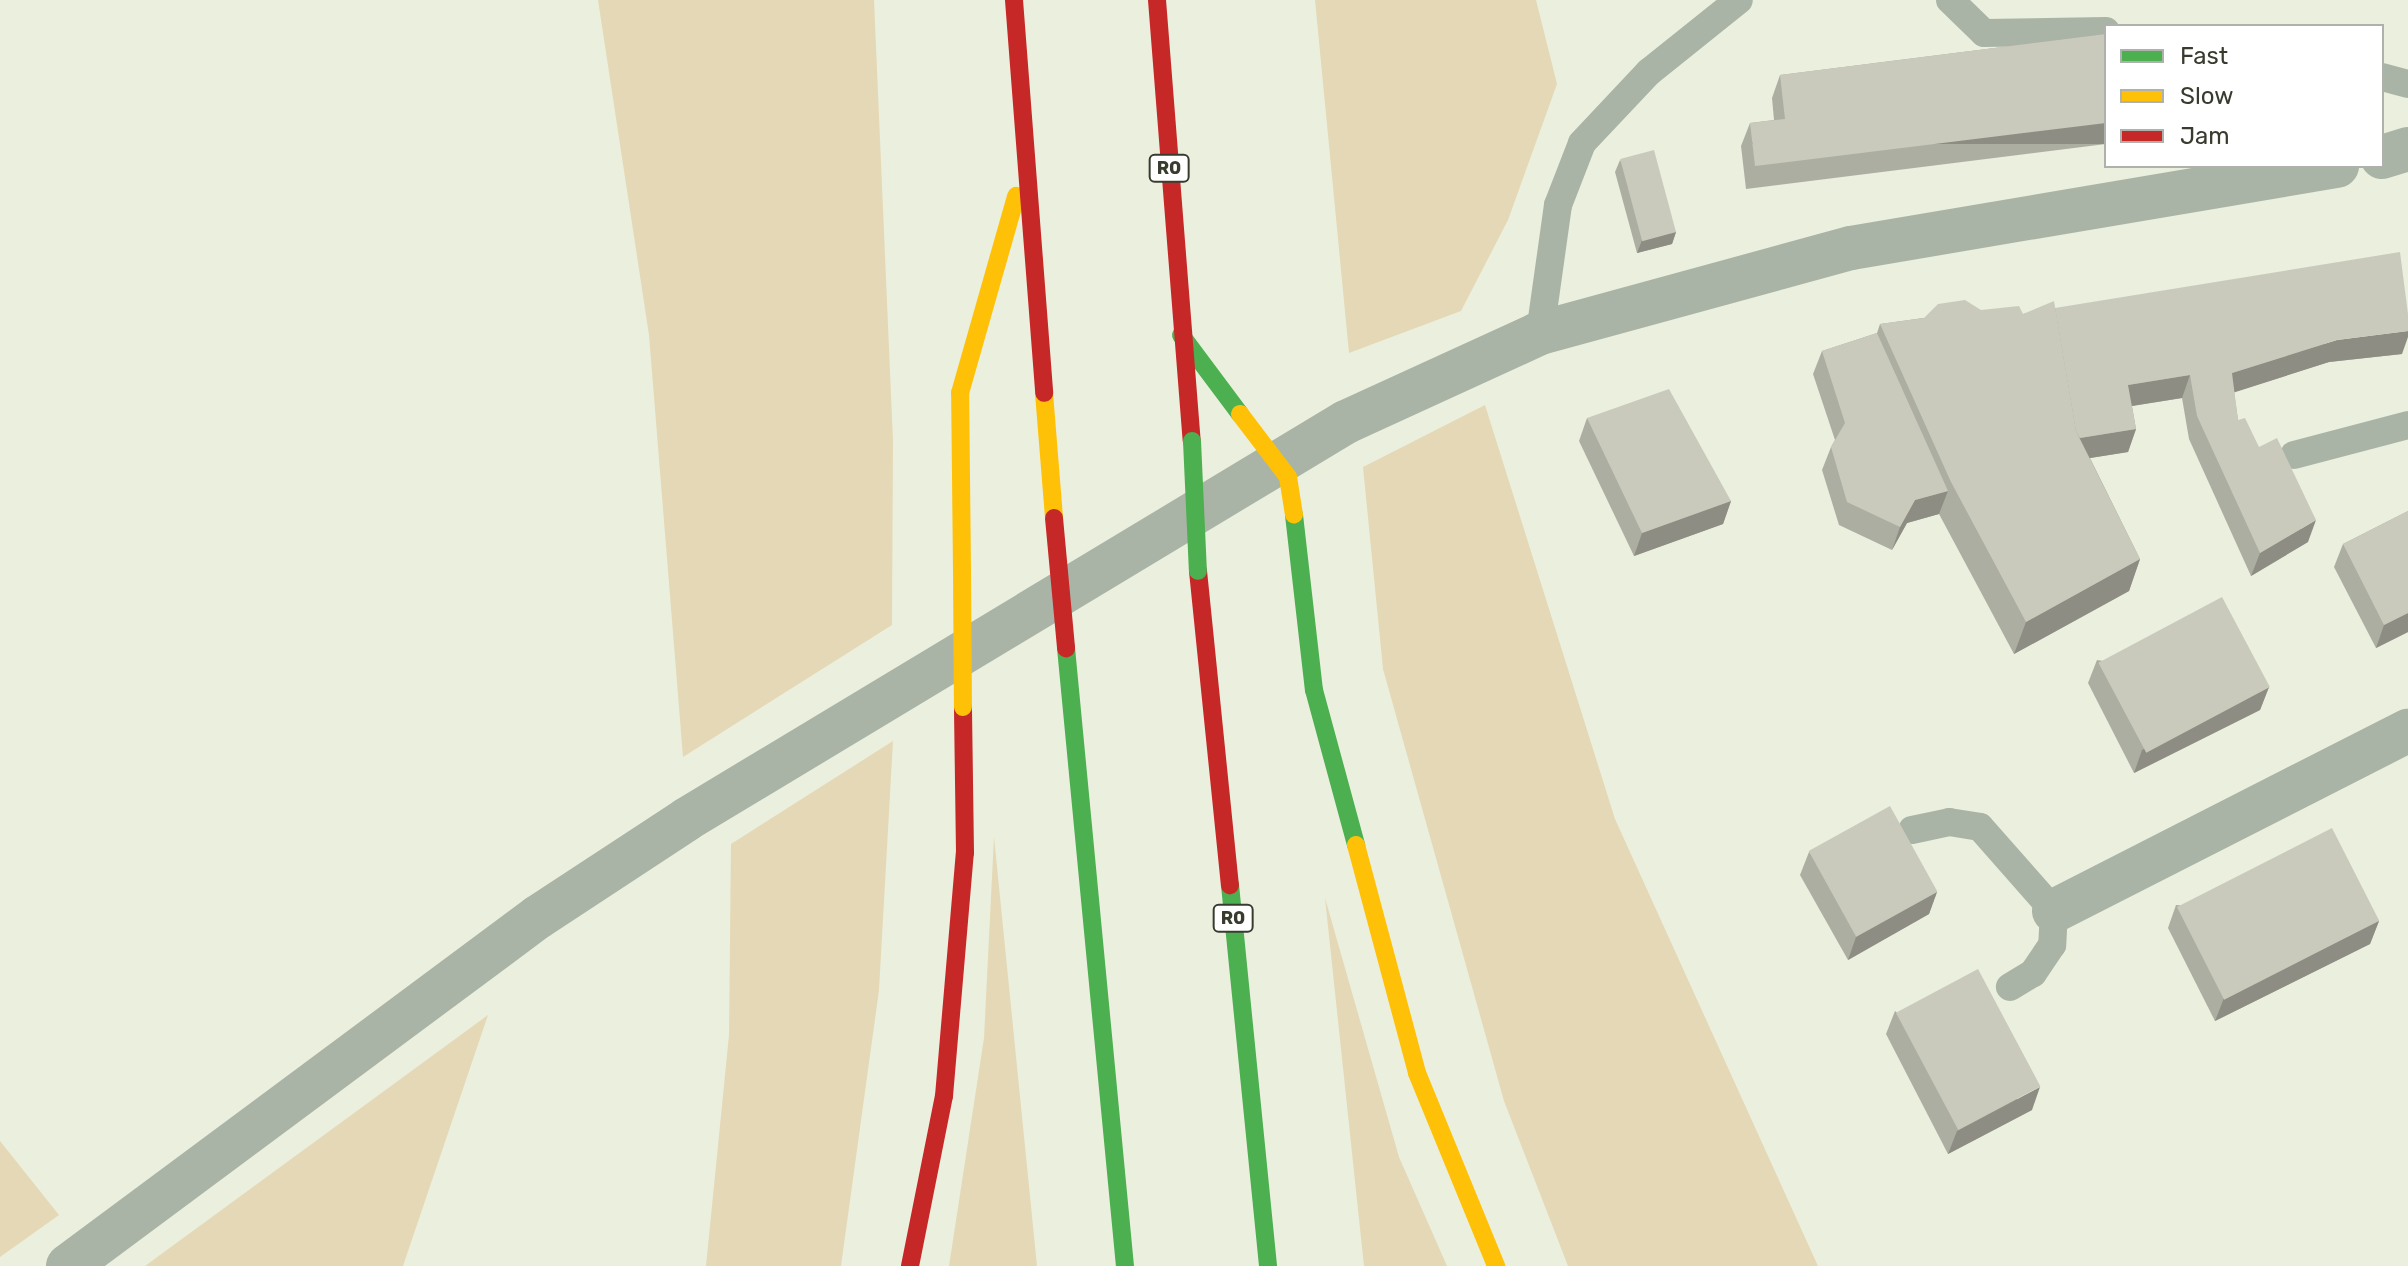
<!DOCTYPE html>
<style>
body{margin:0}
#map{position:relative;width:2408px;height:1266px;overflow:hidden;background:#ebefde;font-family:Rubik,sans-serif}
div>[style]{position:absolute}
.green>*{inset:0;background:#e5d8b6}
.lane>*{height:28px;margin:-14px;padding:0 14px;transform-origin:14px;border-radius:14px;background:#aab4a6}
.street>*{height:44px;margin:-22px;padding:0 22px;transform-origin:22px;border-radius:22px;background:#aab4a6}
.fast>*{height:18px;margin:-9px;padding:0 9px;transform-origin:9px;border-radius:9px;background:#4caf50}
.slow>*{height:18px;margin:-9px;padding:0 9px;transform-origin:9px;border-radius:9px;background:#ffc107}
.jam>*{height:18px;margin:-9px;padding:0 9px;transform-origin:9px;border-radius:9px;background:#c62828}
.fast-bridge>*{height:18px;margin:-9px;padding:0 9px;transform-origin:9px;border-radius:9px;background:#4caf50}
.slow-bridge>*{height:18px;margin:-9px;padding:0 9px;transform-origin:9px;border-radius:9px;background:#ffc107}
.jam-bridge>*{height:18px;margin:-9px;padding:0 9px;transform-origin:9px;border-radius:9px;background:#c62828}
.wall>*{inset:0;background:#adaea2}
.shaded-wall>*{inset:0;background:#8d8d84;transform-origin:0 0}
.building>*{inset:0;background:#c9cabc;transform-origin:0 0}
span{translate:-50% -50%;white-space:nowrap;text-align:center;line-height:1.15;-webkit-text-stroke:6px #fff;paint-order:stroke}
.shield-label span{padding:2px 6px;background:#fff;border:2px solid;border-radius:6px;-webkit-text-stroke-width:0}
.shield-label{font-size:18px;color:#383c2f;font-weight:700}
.legend{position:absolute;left:2104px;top:24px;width:280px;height:144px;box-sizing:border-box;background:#fff;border:2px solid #afb1ac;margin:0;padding:10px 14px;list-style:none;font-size:24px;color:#383c2f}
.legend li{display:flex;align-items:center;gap:16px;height:40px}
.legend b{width:40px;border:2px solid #afb1ac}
</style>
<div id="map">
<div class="green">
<div style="clip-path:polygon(598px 0,874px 0,893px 441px,892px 625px,683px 757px,649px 335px)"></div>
<div style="clip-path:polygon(1315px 0,1536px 0,1557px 84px,1508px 220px,1461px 311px,1349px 353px)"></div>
<div style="clip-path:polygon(1485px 405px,1615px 819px,1818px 1266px,1568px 1266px,1504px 1101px,1383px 669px,1363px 467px)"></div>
<div style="clip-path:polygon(893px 741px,879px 990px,841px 1266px,706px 1266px,729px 1035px,731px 844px)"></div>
<div style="clip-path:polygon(994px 837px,1037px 1266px,949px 1266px,984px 1038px)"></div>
<div style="clip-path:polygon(1325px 898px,1399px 1157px,1447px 1266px,1364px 1266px)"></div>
<div style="clip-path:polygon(488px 1015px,403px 1266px,145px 1266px)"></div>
<div style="clip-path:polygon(0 1141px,59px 1215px,0 1257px)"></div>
</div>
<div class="lane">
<div style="left:1950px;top:0;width:47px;rotate:44.1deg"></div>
<div style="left:1984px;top:33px;width:122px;rotate:-0.9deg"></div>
<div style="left:2382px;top:77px;width:27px;rotate:15deg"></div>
<div style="left:1540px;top:333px;width:129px;rotate:-82deg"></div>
<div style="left:1558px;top:205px;width:66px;rotate:-68.8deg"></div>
<div style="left:1582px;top:143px;width:98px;rotate:-46.7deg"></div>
<div style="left:1649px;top:72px;width:115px;rotate:-38.7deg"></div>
<div style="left:2294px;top:455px;width:118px;rotate:-14.7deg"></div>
<div style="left:1912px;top:830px;width:38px;rotate:-12deg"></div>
<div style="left:1949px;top:822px;width:31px;rotate:9deg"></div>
<div style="left:1980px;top:827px;width:112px;rotate:48.6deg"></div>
<div style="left:2054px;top:911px;width:34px;rotate:93deg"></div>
<div style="left:2052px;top:945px;width:34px;rotate:124deg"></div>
<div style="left:2033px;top:973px;width:27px;rotate:149deg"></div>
</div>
<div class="street">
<div style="left:2382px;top:157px;width:27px;rotate:-17deg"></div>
<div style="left:2054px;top:911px;width:397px;rotate:-27deg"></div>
<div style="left:68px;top:1266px;width:585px;rotate:-36.6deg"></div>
<div style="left:538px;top:917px;width:178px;rotate:-33.3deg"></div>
<div style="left:687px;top:819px;width:769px;rotate:-31.07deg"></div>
<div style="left:1346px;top:422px;width:213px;rotate:-24.6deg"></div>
<div style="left:1540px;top:333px;width:322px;rotate:-15.3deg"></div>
<div style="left:1851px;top:248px;width:493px;rotate:-9.6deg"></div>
</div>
<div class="fast">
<div style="left:1181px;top:335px;width:99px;rotate:53.2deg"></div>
<div style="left:1294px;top:515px;width:176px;rotate:83.5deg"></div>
<div style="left:1314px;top:690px;width:161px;rotate:74.8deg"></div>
<div style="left:1066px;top:648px;width:621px;rotate:84.55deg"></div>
<div style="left:1230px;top:885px;width:383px;rotate:84.3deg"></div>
</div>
<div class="slow">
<div style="left:1044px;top:393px;width:125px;rotate:85.4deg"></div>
<div style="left:962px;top:571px;width:178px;rotate:-90.6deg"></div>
<div style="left:960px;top:393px;width:205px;rotate:-74.1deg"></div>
<div style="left:1356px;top:845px;width:236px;rotate:75deg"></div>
<div style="left:1417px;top:1073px;width:209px;rotate:67.7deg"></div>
</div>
<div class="jam">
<div style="left:1014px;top:0;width:394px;rotate:85.6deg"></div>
<div style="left:1157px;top:0;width:442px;rotate:85.5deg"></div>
<div style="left:1198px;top:571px;width:316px;rotate:84.2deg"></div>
<div style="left:910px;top:1266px;width:173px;rotate:-78.7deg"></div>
<div style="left:944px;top:1096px;width:244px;rotate:-85.1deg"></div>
<div style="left:965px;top:853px;width:146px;rotate:-90.8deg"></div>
</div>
<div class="fast-bridge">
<div style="left:1192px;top:441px;width:130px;rotate:87.4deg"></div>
</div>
<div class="slow-bridge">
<div style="left:1240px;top:414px;width:79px;rotate:52.7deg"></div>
<div style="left:1288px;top:477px;width:38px;rotate:81deg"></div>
<div style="left:962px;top:571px;width:136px;rotate:89.6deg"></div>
</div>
<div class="jam-bridge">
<div style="left:1054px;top:518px;width:131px;rotate:84.7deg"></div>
</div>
<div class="wall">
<div style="clip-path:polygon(2106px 34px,2106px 144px,1746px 189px,1741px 146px,1750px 123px,1774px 120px,1772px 98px,1780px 75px)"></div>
<div style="clip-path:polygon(1620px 160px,1676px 232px,1672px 244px,1637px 253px,1615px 172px)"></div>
<div style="clip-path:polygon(2055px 308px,2402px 354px,2329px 362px,2234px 392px,2238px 420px,2308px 542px,2251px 576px,2189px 439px,2182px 398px,2132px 406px,2136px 429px,2128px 452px,2090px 458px,2140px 559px,2129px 591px,2014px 654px,1939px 514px,1907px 523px,1892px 550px,1839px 525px,1822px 470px,1831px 447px,1835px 440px,1813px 374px,1822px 351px,1877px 333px,1880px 324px,1981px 310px,2023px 314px)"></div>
<div style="clip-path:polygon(1587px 418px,1731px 501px,1723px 524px,1634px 556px,1579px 441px)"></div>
<div style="clip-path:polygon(2408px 511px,2408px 632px,2376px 648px,2334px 567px,2343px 544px)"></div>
<div style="clip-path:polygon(2097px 660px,2269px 687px,2260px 710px,2134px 773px,2088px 683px)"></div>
<div style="clip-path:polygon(1809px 852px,1937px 892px,1929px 914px,1848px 960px,1800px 875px)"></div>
<div style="clip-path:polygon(2176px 905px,2379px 921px,2370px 944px,2215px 1021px,2168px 928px)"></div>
<div style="clip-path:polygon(1895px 1011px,2032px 1110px,1948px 1154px,1886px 1034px)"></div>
</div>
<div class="shaded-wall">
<div style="left:2106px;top:123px;width:21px;height:354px;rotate:90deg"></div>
<div style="clip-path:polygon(1676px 232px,1672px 244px,1637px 253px,1642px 240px)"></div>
<div style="clip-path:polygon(2408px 331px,2408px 337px,2402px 354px,2329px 362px,2223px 396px,2232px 373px,2337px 340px)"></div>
<div style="clip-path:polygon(2190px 375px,2182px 398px,2119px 408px,2128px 385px)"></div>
<div style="clip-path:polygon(2136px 429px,2128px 452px,2065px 462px,2073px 439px)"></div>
<div style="clip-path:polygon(1948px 491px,1939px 514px,1907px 523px,1892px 550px,1900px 527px,1915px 500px)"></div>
<div style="clip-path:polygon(1731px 501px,1723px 524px,1634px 556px,1642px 533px)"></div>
<div style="clip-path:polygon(2316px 520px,2308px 542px,2251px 576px,2260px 553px)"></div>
<div style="clip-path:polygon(2140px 559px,2129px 591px,2014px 654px,2026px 622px)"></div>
<div style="clip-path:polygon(2408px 613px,2408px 632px,2376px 648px,2384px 625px)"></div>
<div style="clip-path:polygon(2269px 687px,2260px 710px,2134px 773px,2142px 750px)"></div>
<div style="clip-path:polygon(1937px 892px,1929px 914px,1848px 960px,1856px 937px)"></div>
<div style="clip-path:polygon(2379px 921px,2370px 944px,2215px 1021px,2224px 998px)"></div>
<div style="clip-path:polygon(2040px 1087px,2032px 1110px,1948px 1154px,1957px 1131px)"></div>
</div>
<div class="building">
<div style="clip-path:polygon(2106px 34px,2106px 123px,1755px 166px,1750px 123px,1785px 119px,1780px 75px)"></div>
<div style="left:1654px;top:150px;width:85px;height:35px;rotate:75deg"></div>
<div style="clip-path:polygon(2400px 252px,2408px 314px,2408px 331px,2337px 340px,2232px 373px,2238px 420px,2245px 418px,2259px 447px,2277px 438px,2316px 520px,2260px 553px,2197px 416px,2190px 375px,2128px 385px,2136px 429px,2080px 438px,2076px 431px,2055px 308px)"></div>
<div style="clip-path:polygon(1965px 300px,1981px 310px,2019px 306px,2023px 314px,2054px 301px,2076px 431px,2140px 559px,2026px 622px,1951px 482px,1880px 324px,1924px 318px,1938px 304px)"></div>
<div style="clip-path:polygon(1877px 333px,1948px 491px,1915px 500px,1900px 527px,1847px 502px,1831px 447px,1845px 423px,1822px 351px)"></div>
<div style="clip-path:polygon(1669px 389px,1731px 501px,1642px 533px,1587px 418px)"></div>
<div style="clip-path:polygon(2408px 511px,2408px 613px,2384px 625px,2343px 544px)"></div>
<div style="left:2222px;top:597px;width:102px;height:140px;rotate:62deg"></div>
<div style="left:1890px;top:806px;width:98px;height:93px;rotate:61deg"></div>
<div style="left:2332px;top:828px;width:104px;height:174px;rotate:63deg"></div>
<div style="left:1978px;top:969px;width:133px;height:93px;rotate:62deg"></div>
</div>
<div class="shield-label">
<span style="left:1169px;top:168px">R0</span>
<span style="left:1233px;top:918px">R0</span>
</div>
<ul class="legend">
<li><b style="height:10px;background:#4caf50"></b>Fast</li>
<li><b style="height:10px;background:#ffc107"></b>Slow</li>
<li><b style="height:10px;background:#c62828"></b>Jam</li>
</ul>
</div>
